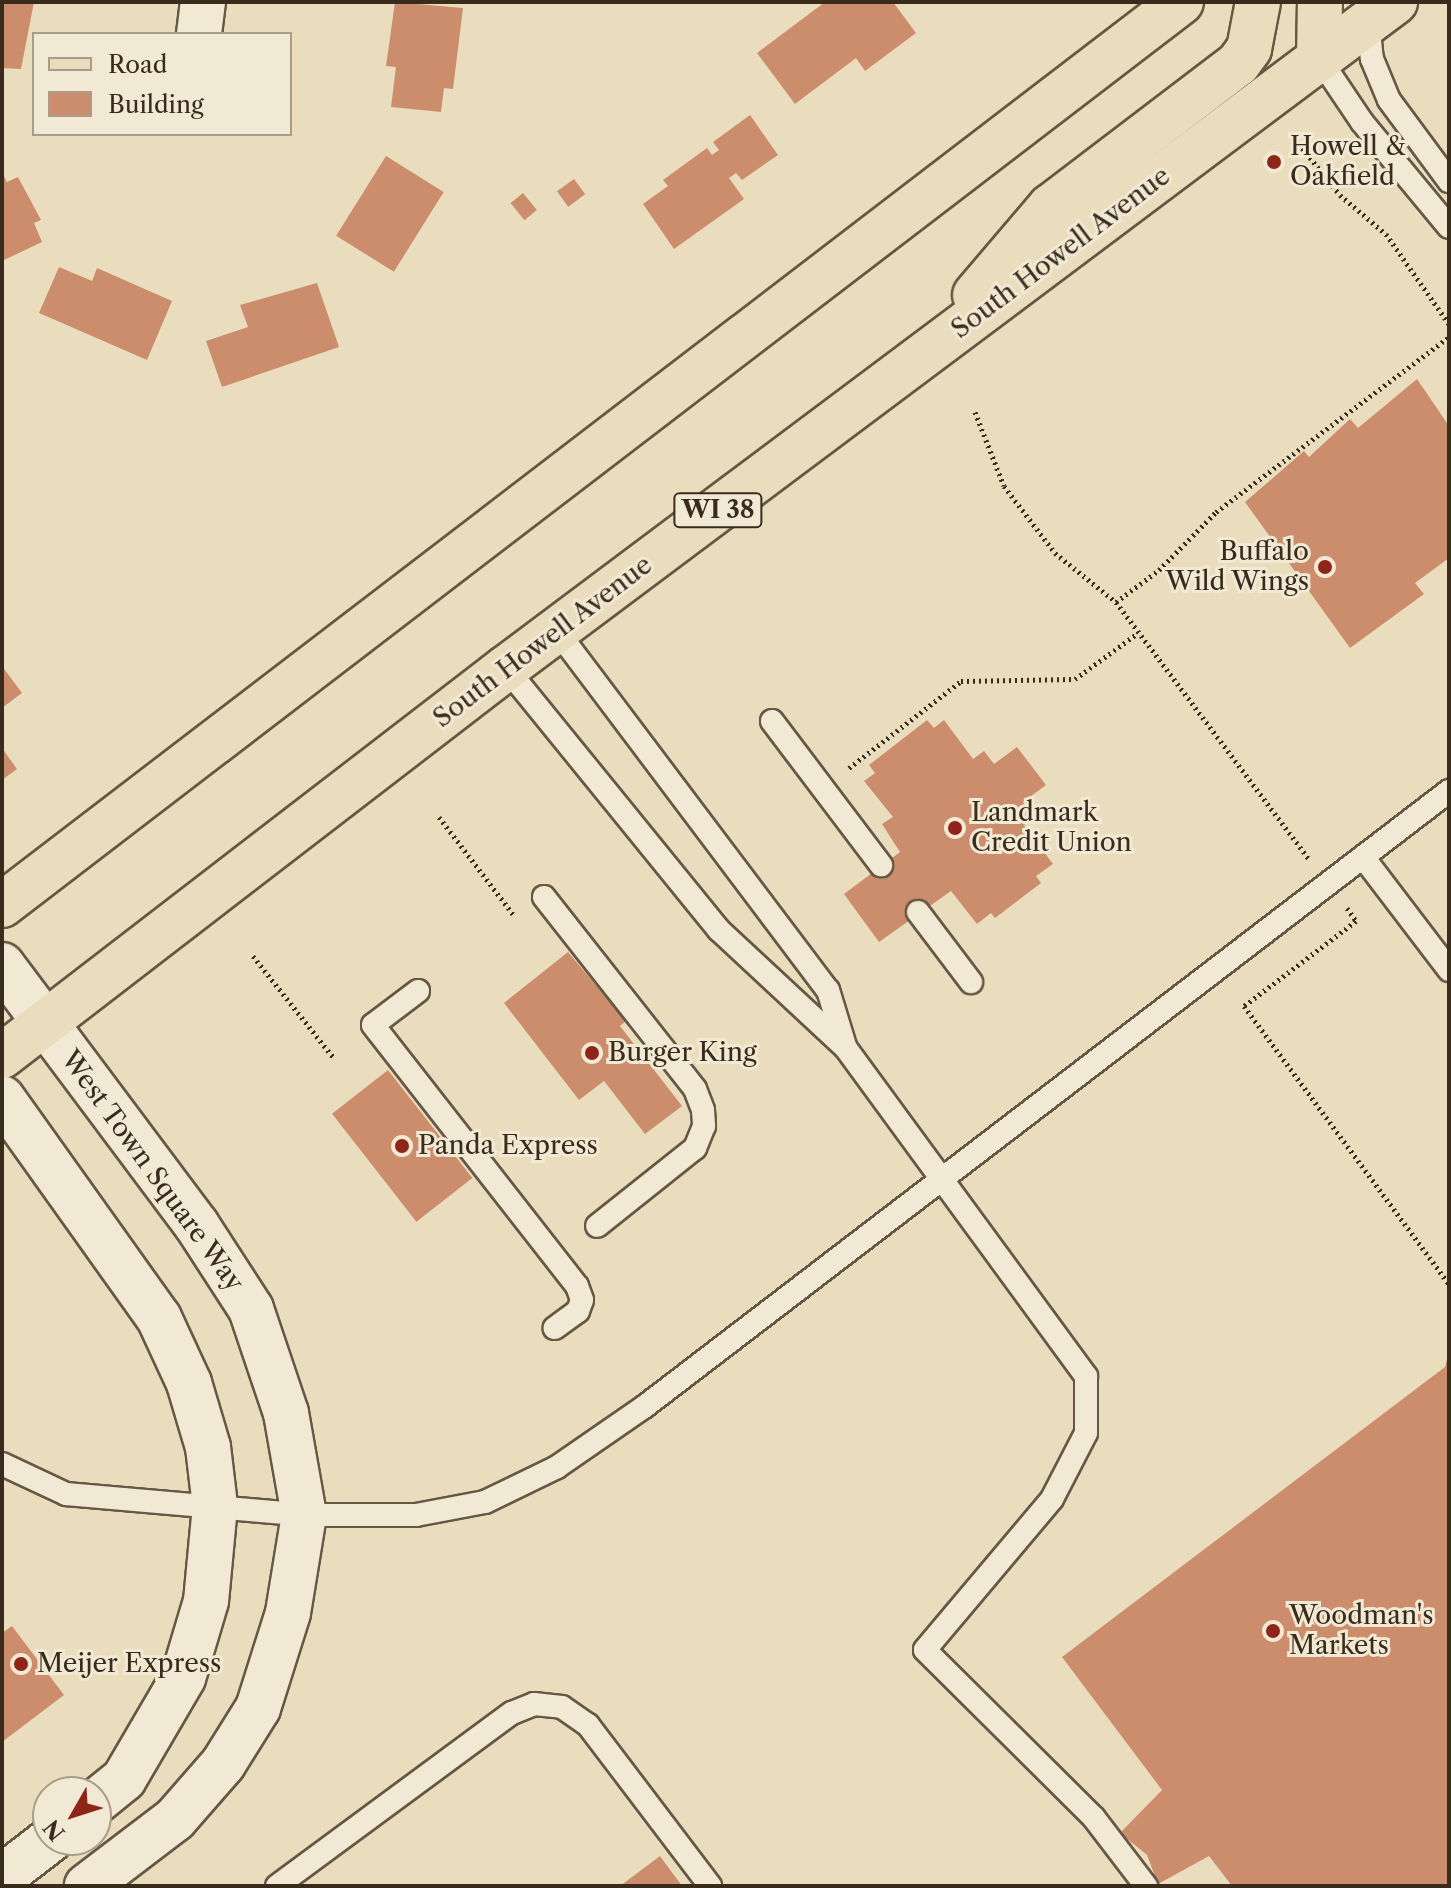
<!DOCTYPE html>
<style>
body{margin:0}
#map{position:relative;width:1451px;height:1888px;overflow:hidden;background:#eaddbd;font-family:"Libre Caslon Text",serif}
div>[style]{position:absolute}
.building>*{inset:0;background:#cc8d6d;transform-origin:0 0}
.path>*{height:5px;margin-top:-2.5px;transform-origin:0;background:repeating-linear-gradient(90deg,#392c1c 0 2px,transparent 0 6px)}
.roads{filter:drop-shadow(2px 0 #655844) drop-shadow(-2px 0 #655844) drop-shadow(0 2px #655844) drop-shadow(0 -2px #655844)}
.service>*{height:22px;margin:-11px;padding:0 11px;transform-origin:11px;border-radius:11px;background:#f1e9d4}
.minor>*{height:44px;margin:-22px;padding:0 22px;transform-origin:22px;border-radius:22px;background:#f1e9d4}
.primary>*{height:44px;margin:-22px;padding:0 22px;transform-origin:22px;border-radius:22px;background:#eaddbd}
.dots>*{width:22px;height:22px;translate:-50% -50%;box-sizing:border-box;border:4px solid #f1e9d4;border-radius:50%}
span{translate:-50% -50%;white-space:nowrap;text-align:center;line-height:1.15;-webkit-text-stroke:6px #f1e9d4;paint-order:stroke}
.shield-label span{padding:2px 6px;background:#f1e9d4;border:2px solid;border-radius:6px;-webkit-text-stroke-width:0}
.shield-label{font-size:24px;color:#392c1c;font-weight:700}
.poi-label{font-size:26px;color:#392c1c}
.left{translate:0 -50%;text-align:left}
.right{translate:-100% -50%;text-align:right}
.street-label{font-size:26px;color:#392c1c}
.frame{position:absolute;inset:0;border:4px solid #392c1c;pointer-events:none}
.legend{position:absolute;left:32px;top:32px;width:260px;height:104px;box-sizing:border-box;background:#f1e9d4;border:2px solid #a79d8a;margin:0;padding:10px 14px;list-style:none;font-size:24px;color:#392c1c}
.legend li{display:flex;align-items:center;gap:16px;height:40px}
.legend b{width:40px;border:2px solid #a79d8a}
.north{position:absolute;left:32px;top:1776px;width:80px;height:80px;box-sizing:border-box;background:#f1e9d4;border:2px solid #a79d8a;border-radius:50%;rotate:231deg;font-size:22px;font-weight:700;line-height:32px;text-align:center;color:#392c1c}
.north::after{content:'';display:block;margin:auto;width:28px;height:36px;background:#8f2418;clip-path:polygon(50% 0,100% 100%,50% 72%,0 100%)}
</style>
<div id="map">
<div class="building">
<div style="clip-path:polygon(2px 2px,34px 2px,21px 69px,2px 68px)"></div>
<div style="clip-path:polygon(395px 2px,463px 8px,453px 89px,444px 88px,441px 112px,391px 107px,396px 67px,386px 66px)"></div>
<div style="clip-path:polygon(825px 2px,893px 2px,916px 33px,865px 71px,856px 58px,795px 104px,757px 53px)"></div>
<div style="clip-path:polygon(750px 115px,778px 155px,742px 180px,736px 173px,729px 178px,744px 199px,674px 249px,643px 204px,668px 186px,663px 180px,707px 148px,712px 155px,719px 150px,713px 142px)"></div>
<div style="left:386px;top:156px;width:68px;height:94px;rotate:32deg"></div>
<div style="clip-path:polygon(2px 172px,7px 182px,18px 177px,41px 220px,34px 223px,42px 242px,2px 261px)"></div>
<div style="left:574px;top:179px;width:19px;height:21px;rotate:54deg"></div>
<div style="left:523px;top:193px;width:22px;height:16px;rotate:51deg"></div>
<div style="clip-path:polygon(59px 267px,92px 281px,97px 268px,172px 301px,147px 360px,39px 313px)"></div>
<div style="clip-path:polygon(317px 283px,339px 347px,222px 387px,206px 341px,248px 327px,240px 305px)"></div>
<div style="clip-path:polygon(1417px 379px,1449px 426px,1449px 558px,1415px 583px,1424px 594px,1350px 648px,1245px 502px,1304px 451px,1309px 457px,1350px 419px,1358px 428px)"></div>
<div style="clip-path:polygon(2px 666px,22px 693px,2px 708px)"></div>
<div style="clip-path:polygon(927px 720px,934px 728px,944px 720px,973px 759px,984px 751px,994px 764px,1017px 747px,1046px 785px,1023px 802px,1035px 817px,1024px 825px,1053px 864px,1036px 876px,1041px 883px,995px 918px,991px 913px,977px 924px,951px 891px,879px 942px,844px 894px,900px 852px,882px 824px,893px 817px,864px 781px,875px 773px,869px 765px)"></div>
<div style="clip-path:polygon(2px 748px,17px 769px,2px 780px)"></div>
<div style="clip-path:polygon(568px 952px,626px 1021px,620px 1026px,682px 1106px,645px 1134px,604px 1081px,579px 1100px,504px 1003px)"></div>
<div style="left:388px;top:1070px;width:137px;height:71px;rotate:52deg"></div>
<div style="clip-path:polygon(1449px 1352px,1449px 1886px,1232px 1886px,1209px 1856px,1158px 1884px,1147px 1855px,1120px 1833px,1162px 1790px,1062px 1657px,1445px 1367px)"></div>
<div style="clip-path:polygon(12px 1626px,64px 1695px,2px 1742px,2px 1633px)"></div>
<div style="clip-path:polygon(660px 1856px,682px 1886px,620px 1886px)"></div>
</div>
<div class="path">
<div style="left:1291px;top:134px;width:78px;rotate:51.2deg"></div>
<div style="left:1340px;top:195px;width:60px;rotate:40.3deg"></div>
<div style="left:1386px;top:234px;width:110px;rotate:55deg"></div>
<div style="left:975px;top:412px;width:79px;rotate:68.6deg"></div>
<div style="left:1004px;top:486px;width:84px;rotate:52.7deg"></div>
<div style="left:1055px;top:553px;width:78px;rotate:38.8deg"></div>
<div style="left:1116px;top:602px;width:321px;rotate:53.1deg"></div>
<div style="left:1116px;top:602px;width:54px;rotate:-36.7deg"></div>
<div style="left:1159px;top:570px;width:81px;rotate:-45.5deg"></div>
<div style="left:1216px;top:512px;width:291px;rotate:-36.9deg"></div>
<div style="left:849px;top:768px;width:142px;rotate:-37.8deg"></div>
<div style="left:961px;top:681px;width:114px;rotate:-1deg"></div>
<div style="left:1075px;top:679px;width:78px;rotate:-36.1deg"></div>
<div style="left:439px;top:817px;width:122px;rotate:52.7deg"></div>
<div style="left:1347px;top:908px;width:16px;rotate:55deg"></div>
<div style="left:1356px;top:921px;width:141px;rotate:142.8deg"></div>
<div style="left:1244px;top:1006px;width:345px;rotate:53.6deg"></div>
<div style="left:253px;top:956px;width:129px;rotate:51.6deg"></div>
</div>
<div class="roads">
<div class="service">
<div style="left:1368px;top:22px;width:37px;rotate:84deg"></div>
<div style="left:1372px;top:59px;width:44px;rotate:67.5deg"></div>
<div style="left:1389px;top:100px;width:101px;rotate:53.5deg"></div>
<div style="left:1319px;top:58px;width:77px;rotate:56.1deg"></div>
<div style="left:1362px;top:122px;width:136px;rotate:50.4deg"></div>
<div style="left:557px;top:631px;width:450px;rotate:53deg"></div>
<div style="left:828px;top:990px;width:59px;rotate:73.1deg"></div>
<div style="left:506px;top:668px;width:338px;rotate:50.9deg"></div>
<div style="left:719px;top:930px;width:172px;rotate:42.9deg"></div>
<div style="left:845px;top:1047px;width:408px;rotate:53.8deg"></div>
<div style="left:1086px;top:1376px;width:57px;rotate:90deg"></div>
<div style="left:1086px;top:1433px;width:74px;rotate:117.3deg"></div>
<div style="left:1052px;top:1499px;width:197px;rotate:130.1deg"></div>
<div style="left:925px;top:1650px;width:238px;rotate:44.8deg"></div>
<div style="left:1094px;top:1818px;width:86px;rotate:52.6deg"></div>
<div style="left:772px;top:721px;width:181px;rotate:52.9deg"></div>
<div style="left:1363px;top:857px;width:142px;rotate:52.7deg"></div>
<div style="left:544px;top:897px;width:244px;rotate:51.8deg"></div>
<div style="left:695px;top:1089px;width:22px;rotate:69deg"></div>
<div style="left:703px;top:1110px;width:16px;rotate:86deg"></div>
<div style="left:704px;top:1126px;width:24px;rotate:112deg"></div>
<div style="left:695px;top:1148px;width:125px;rotate:141.5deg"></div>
<div style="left:918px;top:912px;width:88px;rotate:52.9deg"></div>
<div style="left:418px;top:991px;width:56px;rotate:142.9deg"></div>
<div style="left:373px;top:1025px;width:331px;rotate:52deg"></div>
<div style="left:577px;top:1286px;width:15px;rotate:70deg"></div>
<div style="left:582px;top:1300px;width:12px;rotate:110deg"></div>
<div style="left:578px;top:1311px;width:29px;rotate:144deg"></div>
<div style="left:2px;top:1464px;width:71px;rotate:25.1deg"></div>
<div style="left:66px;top:1494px;width:239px;rotate:5deg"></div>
<div style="left:304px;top:1515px;width:112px"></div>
<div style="left:416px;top:1515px;width:70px;rotate:-10.7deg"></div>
<div style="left:485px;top:1502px;width:80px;rotate:-25.9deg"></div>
<div style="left:557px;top:1467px;width:106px;rotate:-34.6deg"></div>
<div style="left:644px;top:1407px;width:1014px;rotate:-37.42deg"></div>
<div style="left:277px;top:1886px;width:292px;rotate:-36.4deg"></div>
<div style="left:512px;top:1713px;width:24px;rotate:-22deg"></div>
<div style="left:534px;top:1704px;width:28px;rotate:6deg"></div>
<div style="left:562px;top:1707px;width:32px;rotate:35deg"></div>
<div style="left:588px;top:1725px;width:202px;rotate:52.8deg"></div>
</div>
<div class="minor">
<div style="left:199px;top:34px;width:32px;rotate:-83deg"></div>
<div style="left:2px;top:965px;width:324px;rotate:53.2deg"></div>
<div style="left:196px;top:1224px;width:101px;rotate:57.1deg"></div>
<div style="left:251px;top:1309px;width:110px;rotate:71.4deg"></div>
<div style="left:286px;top:1413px;width:104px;rotate:80deg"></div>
<div style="left:304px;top:1515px;width:99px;rotate:99.3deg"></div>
<div style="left:288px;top:1613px;width:100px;rotate:107.5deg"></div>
<div style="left:258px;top:1708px;width:66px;rotate:122deg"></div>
<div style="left:223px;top:1764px;width:73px;rotate:131.1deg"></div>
<div style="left:175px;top:1819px;width:111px;rotate:142.7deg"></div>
<div style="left:2px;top:1098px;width:270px;rotate:54.5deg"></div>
<div style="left:159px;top:1318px;width:72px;rotate:65.2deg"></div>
<div style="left:189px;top:1383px;width:67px;rotate:73.5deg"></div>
<div style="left:208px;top:1447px;width:59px;rotate:83.2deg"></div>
<div style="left:215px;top:1506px;width:95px;rotate:95.4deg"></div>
<div style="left:206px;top:1601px;width:80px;rotate:106.6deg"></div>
<div style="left:183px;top:1678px;width:117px;rotate:120.3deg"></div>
<div style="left:124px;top:1779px;width:36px;rotate:141deg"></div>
<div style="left:2px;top:1877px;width:61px;rotate:-37.6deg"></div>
</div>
<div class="primary">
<div style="left:1319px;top:58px;width:56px;rotate:-89deg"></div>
<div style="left:975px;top:295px;width:116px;rotate:-49.6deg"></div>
<div style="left:1050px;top:207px;width:236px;rotate:-37.3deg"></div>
<div style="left:1238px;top:64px;width:19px;rotate:-54deg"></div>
<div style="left:1249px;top:49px;width:48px;rotate:-79.2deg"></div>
<div style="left:2px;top:905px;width:1485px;rotate:-37.45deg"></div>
<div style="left:2px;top:1056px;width:636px;rotate:-37.59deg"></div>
<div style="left:506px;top:668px;width:1111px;rotate:-36.84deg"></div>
</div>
</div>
<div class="dots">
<div style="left:1274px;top:162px;background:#8f2418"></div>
<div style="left:1325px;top:567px;background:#8f2418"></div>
<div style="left:955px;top:828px;background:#8f2418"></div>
<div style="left:592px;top:1053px;background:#8f2418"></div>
<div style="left:402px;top:1146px;background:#8f2418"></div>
<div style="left:1273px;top:1631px;background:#8f2418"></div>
<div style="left:21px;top:1664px;background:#8f2418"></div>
</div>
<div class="shield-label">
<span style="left:718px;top:510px">WI 38</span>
</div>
<div class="poi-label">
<span class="left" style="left:1290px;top:162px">Howell &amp;<br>Oakfield</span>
<span class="right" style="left:1309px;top:567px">Buffalo<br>Wild Wings</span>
<span class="left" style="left:971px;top:828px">Landmark<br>Credit Union</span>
<span class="left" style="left:608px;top:1053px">Burger King</span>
<span class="left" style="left:418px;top:1146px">Panda Express</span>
<span class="left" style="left:1289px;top:1631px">Woodman's<br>Markets</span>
<span class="left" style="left:37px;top:1664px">Meijer Express</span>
</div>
<div class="street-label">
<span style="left:1061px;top:253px;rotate:-37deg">South Howell Avenue</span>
<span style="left:543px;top:642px;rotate:-37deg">South Howell Avenue</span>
<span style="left:152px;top:1171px;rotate:54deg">West Town Square Way</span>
</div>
<div class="frame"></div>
<ul class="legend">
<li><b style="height:10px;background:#eaddbd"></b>Road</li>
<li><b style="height:22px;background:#cc8d6d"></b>Building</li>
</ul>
<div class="north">N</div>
</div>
